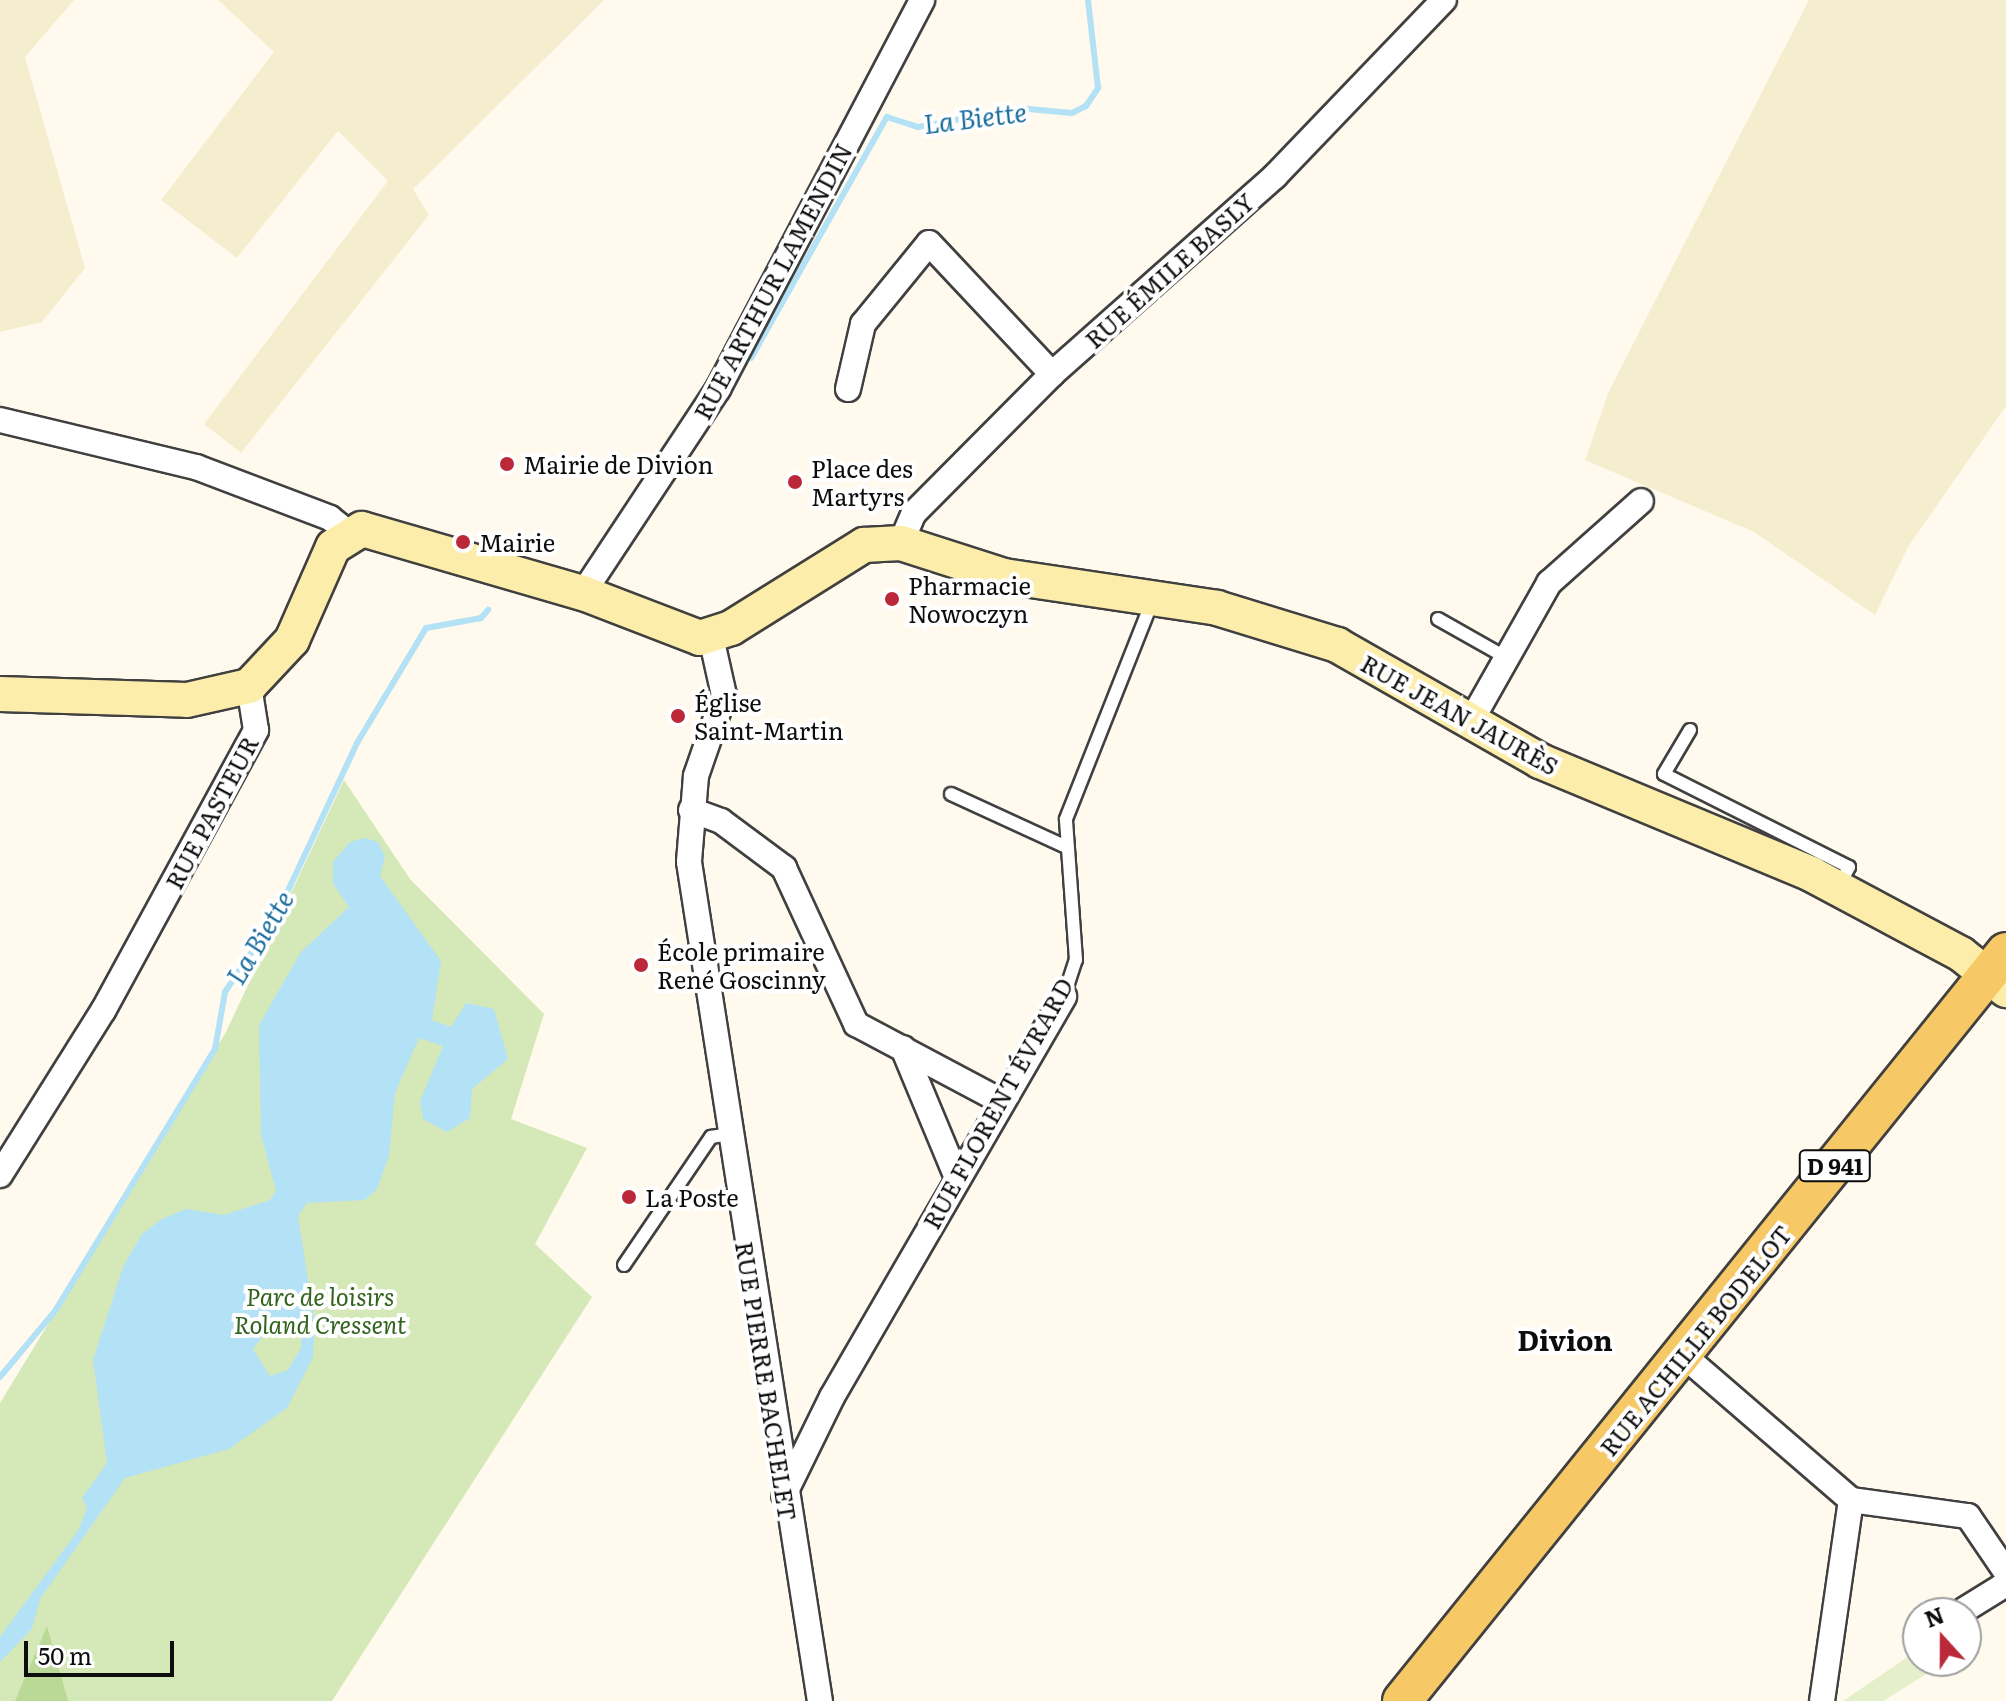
<!DOCTYPE html>
<meta charset="utf-8">
<style>
body{margin:0}
#map{position:relative;width:2006px;height:1701px;overflow:hidden;background:#fffaed;font-family:Literata,serif}
div>[style]{position:absolute}
.farmland>*{inset:0;background:#f4eece}
.green>*{inset:0;background:#d5e8b8}
.forest>*{inset:0;background:#bad997}
.pitch>*{inset:0;background:#e5f0ca}
.water>*{inset:0;background:#b3e1f5}
.stream>*{height:6px;margin:-3px;padding:0 3px;transform-origin:3px;border-radius:3px;background:#b3e1f5}
.roads{filter:drop-shadow(2px 0 #404040) drop-shadow(-2px 0 #404040) drop-shadow(0 2px #404040) drop-shadow(0 -2px #404040)}
.service>*{height:12px;margin:-6px;padding:0 6px;transform-origin:6px;border-radius:6px;background:#fff}
.minor>*{height:24px;margin:-12px;padding:0 12px;transform-origin:12px;border-radius:12px;background:#fff}
.secondary>*{height:34px;margin:-17px;padding:0 17px;transform-origin:17px;border-radius:17px;background:#fdedaa}
.primary>*{height:38px;margin:-19px;padding:0 19px;transform-origin:19px;border-radius:19px;background:#f6c866}
.dots>*{width:22px;height:22px;translate:-50% -50%;box-sizing:border-box;border:4px solid #fff;border-radius:50%}
span{translate:-50% -50%;white-space:nowrap;text-align:center;line-height:1.15;-webkit-text-stroke:8px #fff;paint-order:stroke}
.shield-label span{padding:2px 6px;background:#fff;border:2px solid;border-radius:6px;-webkit-text-stroke-width:0}
.shield-label{font-size:22px;color:#0d0d0d;font-weight:700}
.street-label{font-size:24px;color:#0d0d0d}
.poi-label{font-size:24px;color:#0d0d0d}
.left{translate:0 -50%;text-align:left}
.park-label{font-size:24px;color:#32631f;font-style:italic}
.water-label{font-size:26px;color:#196d9c;font-style:italic}
.quarter-label{font-size:28px;color:#0d0d0d;font-weight:700}
.north{position:absolute;left:1902px;top:1597px;width:80px;height:80px;box-sizing:border-box;background:#fff;border:2px solid #9e9e9e;border-radius:50%;rotate:339deg;font-size:22px;font-weight:700;line-height:32px;text-align:center;color:#0d0d0d}
.north::after{content:'';display:block;margin:auto;width:28px;height:36px;background:#ba283a;clip-path:polygon(50% 0,100% 100%,50% 72%,0 100%)}
.scale{position:absolute;left:24px;top:1641px;width:150px;height:36px;box-sizing:border-box;border:4px solid #0d0d0d;border-top:0;padding-left:10px;font-size:24px;line-height:28px;white-space:nowrap;color:#0d0d0d;-webkit-text-stroke:6px #fff;paint-order:stroke}
</style>
<div id="map">
<div class="farmland">
<div style="clip-path:polygon(0 0,74px 0,25px 57px,85px 268px,42px 322px,0 332px)"></div>
<div style="clip-path:polygon(218px 0,604px 0,413px 189px,429px 215px,241px 453px,204px 424px,388px 181px,338px 131px,237px 258px,161px 200px,274px 52px)"></div>
<div style="clip-path:polygon(1809px 0,2006px 0,2006px 406px,1908px 547px,1875px 615px,1754px 532px,1585px 460px,1609px 391px)"></div>
</div>
<div class="green">
<div style="clip-path:polygon(344px 780px,410px 879px,544px 1014px,511px 1119px,587px 1148px,535px 1244px,592px 1297px,332px 1701px,0 1701px,0 1403px,226px 1032px)"></div>
</div>
<div class="forest">
<div style="clip-path:polygon(47px 1626px,68px 1701px,15px 1701px)"></div>
</div>
<div class="pitch">
<div style="clip-path:polygon(1915px 1652px,1928px 1673px,1883px 1701px,1843px 1701px)"></div>
</div>
<div class="water">
<div style="clip-path:polygon(evenodd,365px 838px,378px 842px,385px 856px,380px 876px,441px 961px,432px 1020px,451px 1027px,466px 1003px,494px 1009px,508px 1059px,472px 1089px,470px 1118px,447px 1132px,423px 1119px,420px 1101px,443px 1046px,419px 1038px,395px 1093px,389px 1156px,377px 1189px,365px 1200px,307px 1203px,298px 1216px,315px 1324px,313px 1357px,287px 1408px,229px 1449px,125px 1478px,40px 1599px,32px 1629px,0 1662px,0 1637px,79px 1529px,87px 1507px,82px 1498px,107px 1463px,93px 1360px,123px 1267px,142px 1234px,162px 1219px,186px 1209px,224px 1215px,270px 1200px,276px 1191px,261px 1135px,259px 1025px,301px 952px,349px 907px,333px 884px,333px 862px,350px 842px,365px 838px,278px 1317px,302px 1328px,301px 1348px,288px 1370px,270px 1376px,253px 1349px,278px 1317px)"></div>
</div>
<div class="stream">
<div style="left:751px;top:358px;width:277px;rotate:-60.6deg"></div>
<div style="left:887px;top:117px;width:33px;rotate:18deg"></div>
<div style="left:918px;top:127px;width:102px;rotate:-10.8deg"></div>
<div style="left:1018px;top:108px;width:54px;rotate:5.3deg"></div>
<div style="left:1072px;top:113px;width:16px;rotate:-27deg"></div>
<div style="left:1086px;top:106px;width:22px;rotate:-56deg"></div>
<div style="left:1098px;top:88px;width:89px;rotate:-96.5deg"></div>
<div style="left:0;top:1377px;width:86px;rotate:-50.2deg"></div>
<div style="left:55px;top:1311px;width:307px;rotate:-58.6deg"></div>
<div style="left:215px;top:1049px;width:58px;rotate:-80deg"></div>
<div style="left:225px;top:992px;width:94px;rotate:-56.3deg"></div>
<div style="left:277px;top:914px;width:189px;rotate:-64.9deg"></div>
<div style="left:357px;top:743px;width:134px;rotate:-59deg"></div>
<div style="left:426px;top:628px;width:56px;rotate:-10.3deg"></div>
<div style="left:481px;top:618px;width:11px;rotate:-49deg"></div>
</div>
<div class="roads">
<div class="service">
<div style="left:1438px;top:619px;width:79px;rotate:29.5deg"></div>
<div style="left:1690px;top:730px;width:51px;rotate:120.6deg"></div>
<div style="left:1664px;top:774px;width:207px;rotate:26.7deg"></div>
<div style="left:1849px;top:867px;width:21px;rotate:118deg"></div>
<div style="left:951px;top:794px;width:124px;rotate:24.7deg"></div>
<div style="left:1064px;top:996px;width:38px;rotate:-72deg"></div>
<div style="left:1076px;top:960px;width:141px;rotate:-94.1deg"></div>
<div style="left:1066px;top:819px;width:233px;rotate:-68.4deg"></div>
<div style="left:624px;top:1265px;width:155px;rotate:-55.8deg"></div>
<div style="left:711px;top:1137px;width:19px;rotate:-9deg"></div>
</div>
<div class="minor">
<div style="left:848px;top:389px;width:67px;rotate:-77deg"></div>
<div style="left:863px;top:324px;width:104px;rotate:-50.8deg"></div>
<div style="left:929px;top:243px;width:180px;rotate:46.8deg"></div>
<div style="left:0;top:420px;width:202px;rotate:13.5deg"></div>
<div style="left:196px;top:467px;width:143px;rotate:20.8deg"></div>
<div style="left:330px;top:518px;width:22px;rotate:39deg"></div>
<div style="left:901px;top:543px;width:33px;rotate:-67deg"></div>
<div style="left:914px;top:513px;width:196px;rotate:-45.2deg"></div>
<div style="left:1052px;top:374px;width:298px;rotate:-41.6deg"></div>
<div style="left:1275px;top:176px;width:244px;rotate:-46.2deg"></div>
<div style="left:583px;top:593px;width:245px;rotate:-56.5deg"></div>
<div style="left:718px;top:389px;width:439px;rotate:-62.3deg"></div>
<div style="left:711px;top:637px;width:59px;rotate:77.4deg"></div>
<div style="left:724px;top:695px;width:86px;rotate:109.1deg"></div>
<div style="left:696px;top:776px;width:86px;rotate:94.7deg"></div>
<div style="left:689px;top:862px;width:849px;rotate:81.13deg"></div>
<div style="left:1471px;top:721px;width:159px;rotate:-60.5deg"></div>
<div style="left:1549px;top:583px;width:123px;rotate:-41.7deg"></div>
<div style="left:691px;top:810px;width:32px;rotate:20deg"></div>
<div style="left:721px;top:821px;width:79px;rotate:36.7deg"></div>
<div style="left:784px;top:868px;width:172px;rotate:65.2deg"></div>
<div style="left:856px;top:1024px;width:164px;rotate:28deg"></div>
<div style="left:903px;top:1048px;width:141px;rotate:67.4deg"></div>
<div style="left:0;top:1175px;width:194px;rotate:-57.9deg"></div>
<div style="left:103px;top:1011px;width:320px;rotate:-61.4deg"></div>
<div style="left:256px;top:730px;width:45px;rotate:-99deg"></div>
<div style="left:1683px;top:1355px;width:222px;rotate:40.8deg"></div>
<div style="left:1851px;top:1500px;width:118px;rotate:7.8deg"></div>
<div style="left:1968px;top:1516px;width:68px;rotate:55.8deg"></div>
<div style="left:784px;top:1495px;width:109px;rotate:-63.9deg"></div>
<div style="left:832px;top:1397px;width:463px;rotate:-59.9deg"></div>
<div style="left:1964px;top:1610px;width:49px;rotate:-31.8deg"></div>
<div style="left:1822px;top:1701px;width:203px;rotate:-81.8deg"></div>
</div>
<div class="secondary">
<div style="left:0;top:694px;width:187px;rotate:1.8deg"></div>
<div style="left:187px;top:700px;width:64px;rotate:-12.7deg"></div>
<div style="left:249px;top:686px;width:63px;rotate:-46.9deg"></div>
<div style="left:292px;top:640px;width:102px;rotate:-66.2deg"></div>
<div style="left:333px;top:547px;width:34px;rotate:-32deg"></div>
<div style="left:362px;top:529px;width:230px;rotate:16.2deg"></div>
<div style="left:583px;top:593px;width:125px;rotate:21deg"></div>
<div style="left:700px;top:638px;width:33px;rotate:-18deg"></div>
<div style="left:731px;top:628px;width:157px;rotate:-32deg"></div>
<div style="left:864px;top:545px;width:37px;rotate:-3deg"></div>
<div style="left:901px;top:543px;width:108px;rotate:17.8deg"></div>
<div style="left:1004px;top:576px;width:215px;rotate:8.5deg"></div>
<div style="left:1217px;top:608px;width:126px;rotate:17.1deg"></div>
<div style="left:1337px;top:645px;width:234px;rotate:29.7deg"></div>
<div style="left:1540px;top:761px;width:294px;rotate:22.6deg"></div>
<div style="left:1811px;top:874px;width:170px;rotate:28.1deg"></div>
<div style="left:1961px;top:954px;width:58px;rotate:38.7deg"></div>
</div>
<div class="primary">
<div style="left:1402px;top:1701px;width:962px;rotate:-51.12deg"></div>
</div>
</div>
<div class="dots">
<div style="left:507px;top:464px;background:#ba283a"></div>
<div style="left:795px;top:482px;background:#ba283a"></div>
<div style="left:463px;top:542px;background:#ba283a"></div>
<div style="left:892px;top:599px;background:#ba283a"></div>
<div style="left:678px;top:716px;background:#ba283a"></div>
<div style="left:641px;top:965px;background:#ba283a"></div>
<div style="left:629px;top:1197px;background:#ba283a"></div>
</div>
<div class="shield-label">
<span style="left:1835px;top:1166px">D 941</span>
</div>
<div class="street-label">
<span style="left:1169px;top:270px;rotate:-42deg">RUE ÉMILE BASLY</span>
<span style="left:772px;top:281px;rotate:-62deg">RUE ARTHUR LAMENDIN</span>
<span style="left:1460px;top:714px;rotate:29deg">RUE JEAN JAURÈS</span>
<span style="left:211px;top:812px;rotate:-62deg">RUE PASTEUR</span>
<span style="left:997px;top:1103px;rotate:-61deg">RUE FLORENT ÉVRARD</span>
<span style="left:1695px;top:1340px;rotate:-51deg">RUE ACHILLE BODELOT</span>
<span style="left:767px;top:1381px;rotate:81deg">RUE PIERRE BACHELET</span>
</div>
<div class="poi-label">
<span class="left" style="left:523px;top:464px">Mairie de Divion</span>
<span class="left" style="left:811px;top:482px">Place des<br>Martyrs</span>
<span class="left" style="left:479px;top:542px">Mairie</span>
<span class="left" style="left:908px;top:599px">Pharmacie<br>Nowoczyn</span>
<span class="left" style="left:694px;top:716px">Église<br>Saint-Martin</span>
<span class="left" style="left:657px;top:965px">École primaire<br>René Goscinny</span>
<span class="left" style="left:645px;top:1197px">La Poste</span>
</div>
<div class="park-label">
<span style="left:320px;top:1310px">Parc de loisirs<br>Roland Cressent</span>
</div>
<div class="water-label">
<span style="left:975px;top:117px;rotate:-7deg">La Biette</span>
<span style="left:259px;top:937px;rotate:-59deg">La Biette</span>
</div>
<div class="quarter-label">
<span style="left:1565px;top:1339px">Divion</span>
</div>
<div class="north">N</div>
<div class="scale">50 m</div>
</div>
